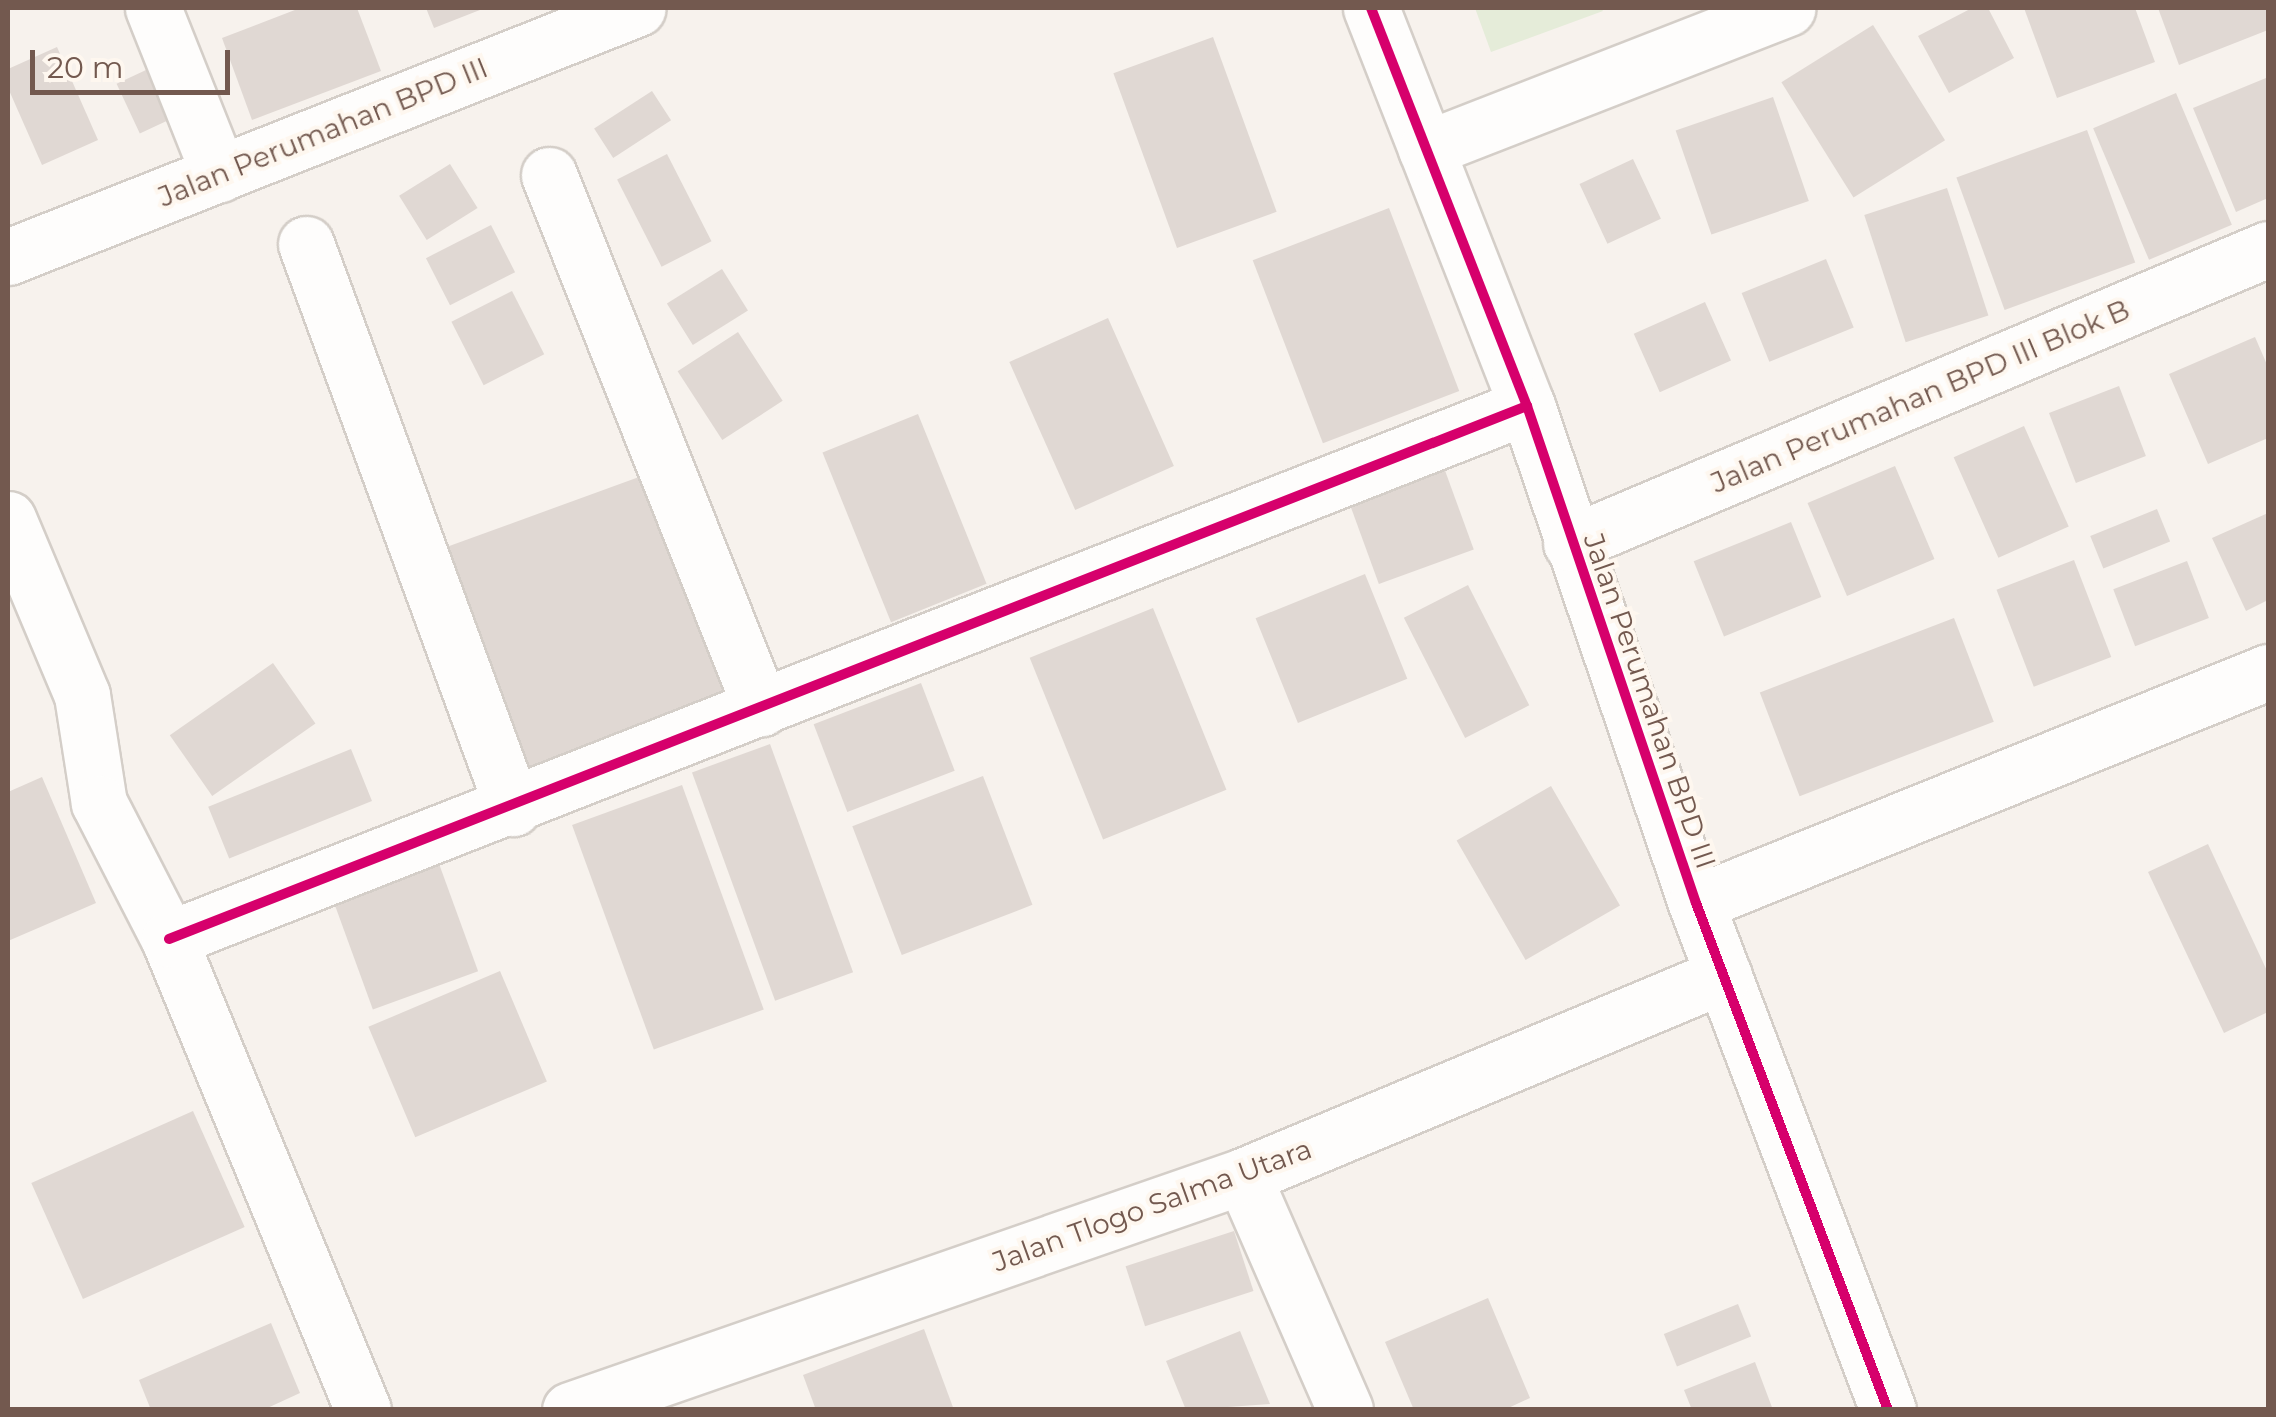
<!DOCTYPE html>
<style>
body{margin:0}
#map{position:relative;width:2276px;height:1417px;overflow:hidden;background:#f7f2ed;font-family:Montserrat,sans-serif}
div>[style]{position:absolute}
.green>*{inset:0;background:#e5ecd9}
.building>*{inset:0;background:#e0d8d3;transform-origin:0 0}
.roads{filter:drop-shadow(2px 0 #d4cec8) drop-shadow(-2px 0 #d4cec8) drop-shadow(0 2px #d4cec8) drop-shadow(0 -2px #d4cec8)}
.minor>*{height:55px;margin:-27.5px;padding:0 27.5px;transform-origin:27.5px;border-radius:27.5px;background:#fefdfc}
.cycleway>*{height:10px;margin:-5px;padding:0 5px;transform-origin:5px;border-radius:5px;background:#d6006c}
span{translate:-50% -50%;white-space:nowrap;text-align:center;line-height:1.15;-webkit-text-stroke:8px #fef7ef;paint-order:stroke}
.street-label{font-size:28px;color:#73594f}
.frame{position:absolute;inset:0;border:10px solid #73594f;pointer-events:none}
.scale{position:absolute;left:30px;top:50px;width:200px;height:45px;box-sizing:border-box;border:5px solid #73594f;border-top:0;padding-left:12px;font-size:30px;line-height:35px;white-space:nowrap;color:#73594f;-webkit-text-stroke:8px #fef7ef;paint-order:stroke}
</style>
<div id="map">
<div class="green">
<div style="clip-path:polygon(1475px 8px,1601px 8px,1603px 11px,1491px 52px)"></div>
</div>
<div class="building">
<div style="clip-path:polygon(300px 8px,357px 8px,381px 71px,252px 120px,222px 38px)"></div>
<div style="clip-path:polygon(426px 8px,485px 8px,434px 28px)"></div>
<div style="clip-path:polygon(1972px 8px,1988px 8px,2014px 58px,1949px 93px,1918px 36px)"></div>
<div style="clip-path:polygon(2024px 8px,2135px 8px,2155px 62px,2057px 98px)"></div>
<div style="clip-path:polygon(2158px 8px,2268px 8px,2268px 30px,2179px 65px)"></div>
<div style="left:1873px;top:25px;width:136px;height:108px;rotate:58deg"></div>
<div style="left:1213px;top:37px;width:186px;height:106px;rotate:70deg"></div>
<div style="clip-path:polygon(57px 47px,98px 140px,42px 165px,8px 88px,8px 69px)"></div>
<div style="left:161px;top:63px;width:55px;height:49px;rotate:65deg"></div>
<div style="clip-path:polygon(2266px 78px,2268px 198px,2236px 212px,2193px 108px)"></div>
<div style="left:652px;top:91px;width:35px;height:69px;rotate:57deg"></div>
<div style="left:2176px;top:93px;width:143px;height:90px;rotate:67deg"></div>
<div style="left:1773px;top:97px;width:110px;height:103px;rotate:71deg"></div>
<div style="left:2087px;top:130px;width:141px;height:139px;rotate:70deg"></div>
<div style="left:667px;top:154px;width:98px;height:56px;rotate:63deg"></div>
<div style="left:1633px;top:159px;width:66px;height:59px;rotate:65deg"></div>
<div style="left:450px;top:164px;width:52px;height:60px;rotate:58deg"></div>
<div style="left:1947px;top:188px;width:134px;height:87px;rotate:72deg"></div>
<div style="left:1389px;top:208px;width:196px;height:146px;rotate:69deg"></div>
<div style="left:491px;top:225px;width:53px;height:73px;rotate:63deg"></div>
<div style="left:1826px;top:259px;width:74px;height:91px;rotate:68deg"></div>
<div style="left:722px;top:269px;width:49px;height:65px;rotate:58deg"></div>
<div style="left:512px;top:291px;width:71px;height:68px;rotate:63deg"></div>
<div style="left:1705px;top:302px;width:64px;height:78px;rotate:66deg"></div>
<div style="left:1108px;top:318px;width:162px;height:108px;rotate:66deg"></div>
<div style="left:738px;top:332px;width:82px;height:72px;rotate:57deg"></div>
<div style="clip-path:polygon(2255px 337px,2268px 367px,2268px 438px,2208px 464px,2169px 374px)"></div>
<div style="left:2119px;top:386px;width:75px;height:75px;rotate:69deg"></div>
<div style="left:918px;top:414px;width:183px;height:103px;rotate:68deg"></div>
<div style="left:2024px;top:426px;width:110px;height:77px;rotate:66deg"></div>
<div style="left:1443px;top:465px;width:90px;height:101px;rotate:70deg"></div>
<div style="left:1895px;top:466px;width:101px;height:95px;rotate:67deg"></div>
<div style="left:650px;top:473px;width:235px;height:218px;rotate:70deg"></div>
<div style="left:2157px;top:509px;width:35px;height:72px;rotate:68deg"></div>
<div style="clip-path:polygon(2268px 513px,2268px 600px,2246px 611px,2212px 538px)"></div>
<div style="left:1791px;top:522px;width:81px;height:105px;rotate:68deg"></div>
<div style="left:2074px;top:560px;width:104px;height:83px;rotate:69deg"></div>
<div style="left:2187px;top:561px;width:61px;height:79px;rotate:69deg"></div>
<div style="left:1365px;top:574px;width:113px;height:118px;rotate:68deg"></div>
<div style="left:1468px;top:585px;width:135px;height:72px;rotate:63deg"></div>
<div style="left:1153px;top:608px;width:196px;height:133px;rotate:68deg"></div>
<div style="left:1954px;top:618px;width:111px;height:208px;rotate:69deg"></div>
<div style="left:273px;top:663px;width:74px;height:126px;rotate:55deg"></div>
<div style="left:921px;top:683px;width:94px;height:115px;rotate:69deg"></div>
<div style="left:770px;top:744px;width:243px;height:83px;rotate:70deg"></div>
<div style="left:351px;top:749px;width:56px;height:154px;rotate:68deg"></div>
<div style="left:983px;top:776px;width:138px;height:140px;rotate:69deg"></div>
<div style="clip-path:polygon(42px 777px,96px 903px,8px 941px,8px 792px)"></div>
<div style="left:682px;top:785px;width:239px;height:117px;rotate:70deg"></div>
<div style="left:1551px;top:786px;width:138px;height:109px;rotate:60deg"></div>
<div style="clip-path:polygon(2208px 844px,2268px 973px,2268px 1012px,2224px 1033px,2148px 872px)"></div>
<div style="left:434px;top:850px;width:129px;height:112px;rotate:70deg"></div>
<div style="left:500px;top:971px;width:120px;height:143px;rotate:67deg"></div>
<div style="left:193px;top:1111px;width:127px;height:177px;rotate:66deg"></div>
<div style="left:1234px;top:1231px;width:63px;height:114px;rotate:72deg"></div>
<div style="clip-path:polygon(1488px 1298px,1530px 1398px,1504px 1410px,1414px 1410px,1385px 1342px)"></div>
<div style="left:1738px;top:1304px;width:35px;height:80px;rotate:68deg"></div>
<div style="clip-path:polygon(271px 1323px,300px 1393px,263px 1410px,151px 1410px,139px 1380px)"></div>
<div style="clip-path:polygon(924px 1329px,954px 1410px,816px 1410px,803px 1375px)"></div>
<div style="clip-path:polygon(1240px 1331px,1270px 1404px,1186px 1410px,1166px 1361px)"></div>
<div style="clip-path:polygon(1755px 1362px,1773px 1410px,1692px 1410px,1684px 1390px)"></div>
</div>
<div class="roads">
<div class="minor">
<div style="left:153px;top:8px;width:179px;rotate:68.3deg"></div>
<div style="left:1371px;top:8px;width:427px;rotate:68.6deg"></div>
<div style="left:1527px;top:406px;width:525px;rotate:71.22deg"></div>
<div style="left:1696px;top:903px;width:542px;rotate:69.26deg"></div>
<div style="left:1426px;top:149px;width:388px;rotate:-21.3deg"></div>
<div style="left:549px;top:175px;width:574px;rotate:68.31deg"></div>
<div style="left:306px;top:244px;width:601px;rotate:69.85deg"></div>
<div style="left:8px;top:257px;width:677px;rotate:-21.57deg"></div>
<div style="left:8px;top:519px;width:191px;rotate:67.2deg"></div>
<div style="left:82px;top:695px;width:109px;rotate:81.1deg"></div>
<div style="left:99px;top:803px;width:153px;rotate:62.8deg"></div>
<div style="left:169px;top:939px;width:509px;rotate:67.61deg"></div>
<div style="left:1571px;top:543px;width:756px;rotate:-22.87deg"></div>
<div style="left:1696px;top:903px;width:617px;rotate:-21.99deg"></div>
<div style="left:169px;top:939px;width:1459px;rotate:-21.43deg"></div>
<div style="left:1243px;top:1176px;width:255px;rotate:66.4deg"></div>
<div style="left:570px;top:1410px;width:713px;rotate:-19.17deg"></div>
<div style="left:1243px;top:1176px;width:521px;rotate:-22.68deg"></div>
</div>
</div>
<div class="cycleway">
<div style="left:1371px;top:8px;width:427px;rotate:68.6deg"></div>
<div style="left:1527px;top:406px;width:525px;rotate:71.22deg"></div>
<div style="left:1696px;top:903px;width:542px;rotate:69.26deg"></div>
<div style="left:169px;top:939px;width:1459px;rotate:-21.43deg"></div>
</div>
<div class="street-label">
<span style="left:323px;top:132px;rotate:-22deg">Jalan Perumahan BPD III</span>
<span style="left:1920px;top:396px;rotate:-23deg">Jalan Perumahan BPD III Blok B</span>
<span style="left:1650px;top:701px;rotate:71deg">Jalan Perumahan BPD III</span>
<span style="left:1152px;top:1205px;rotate:-20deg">Jalan Tlogo Salma Utara</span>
</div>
<div class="frame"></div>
<div class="scale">20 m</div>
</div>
